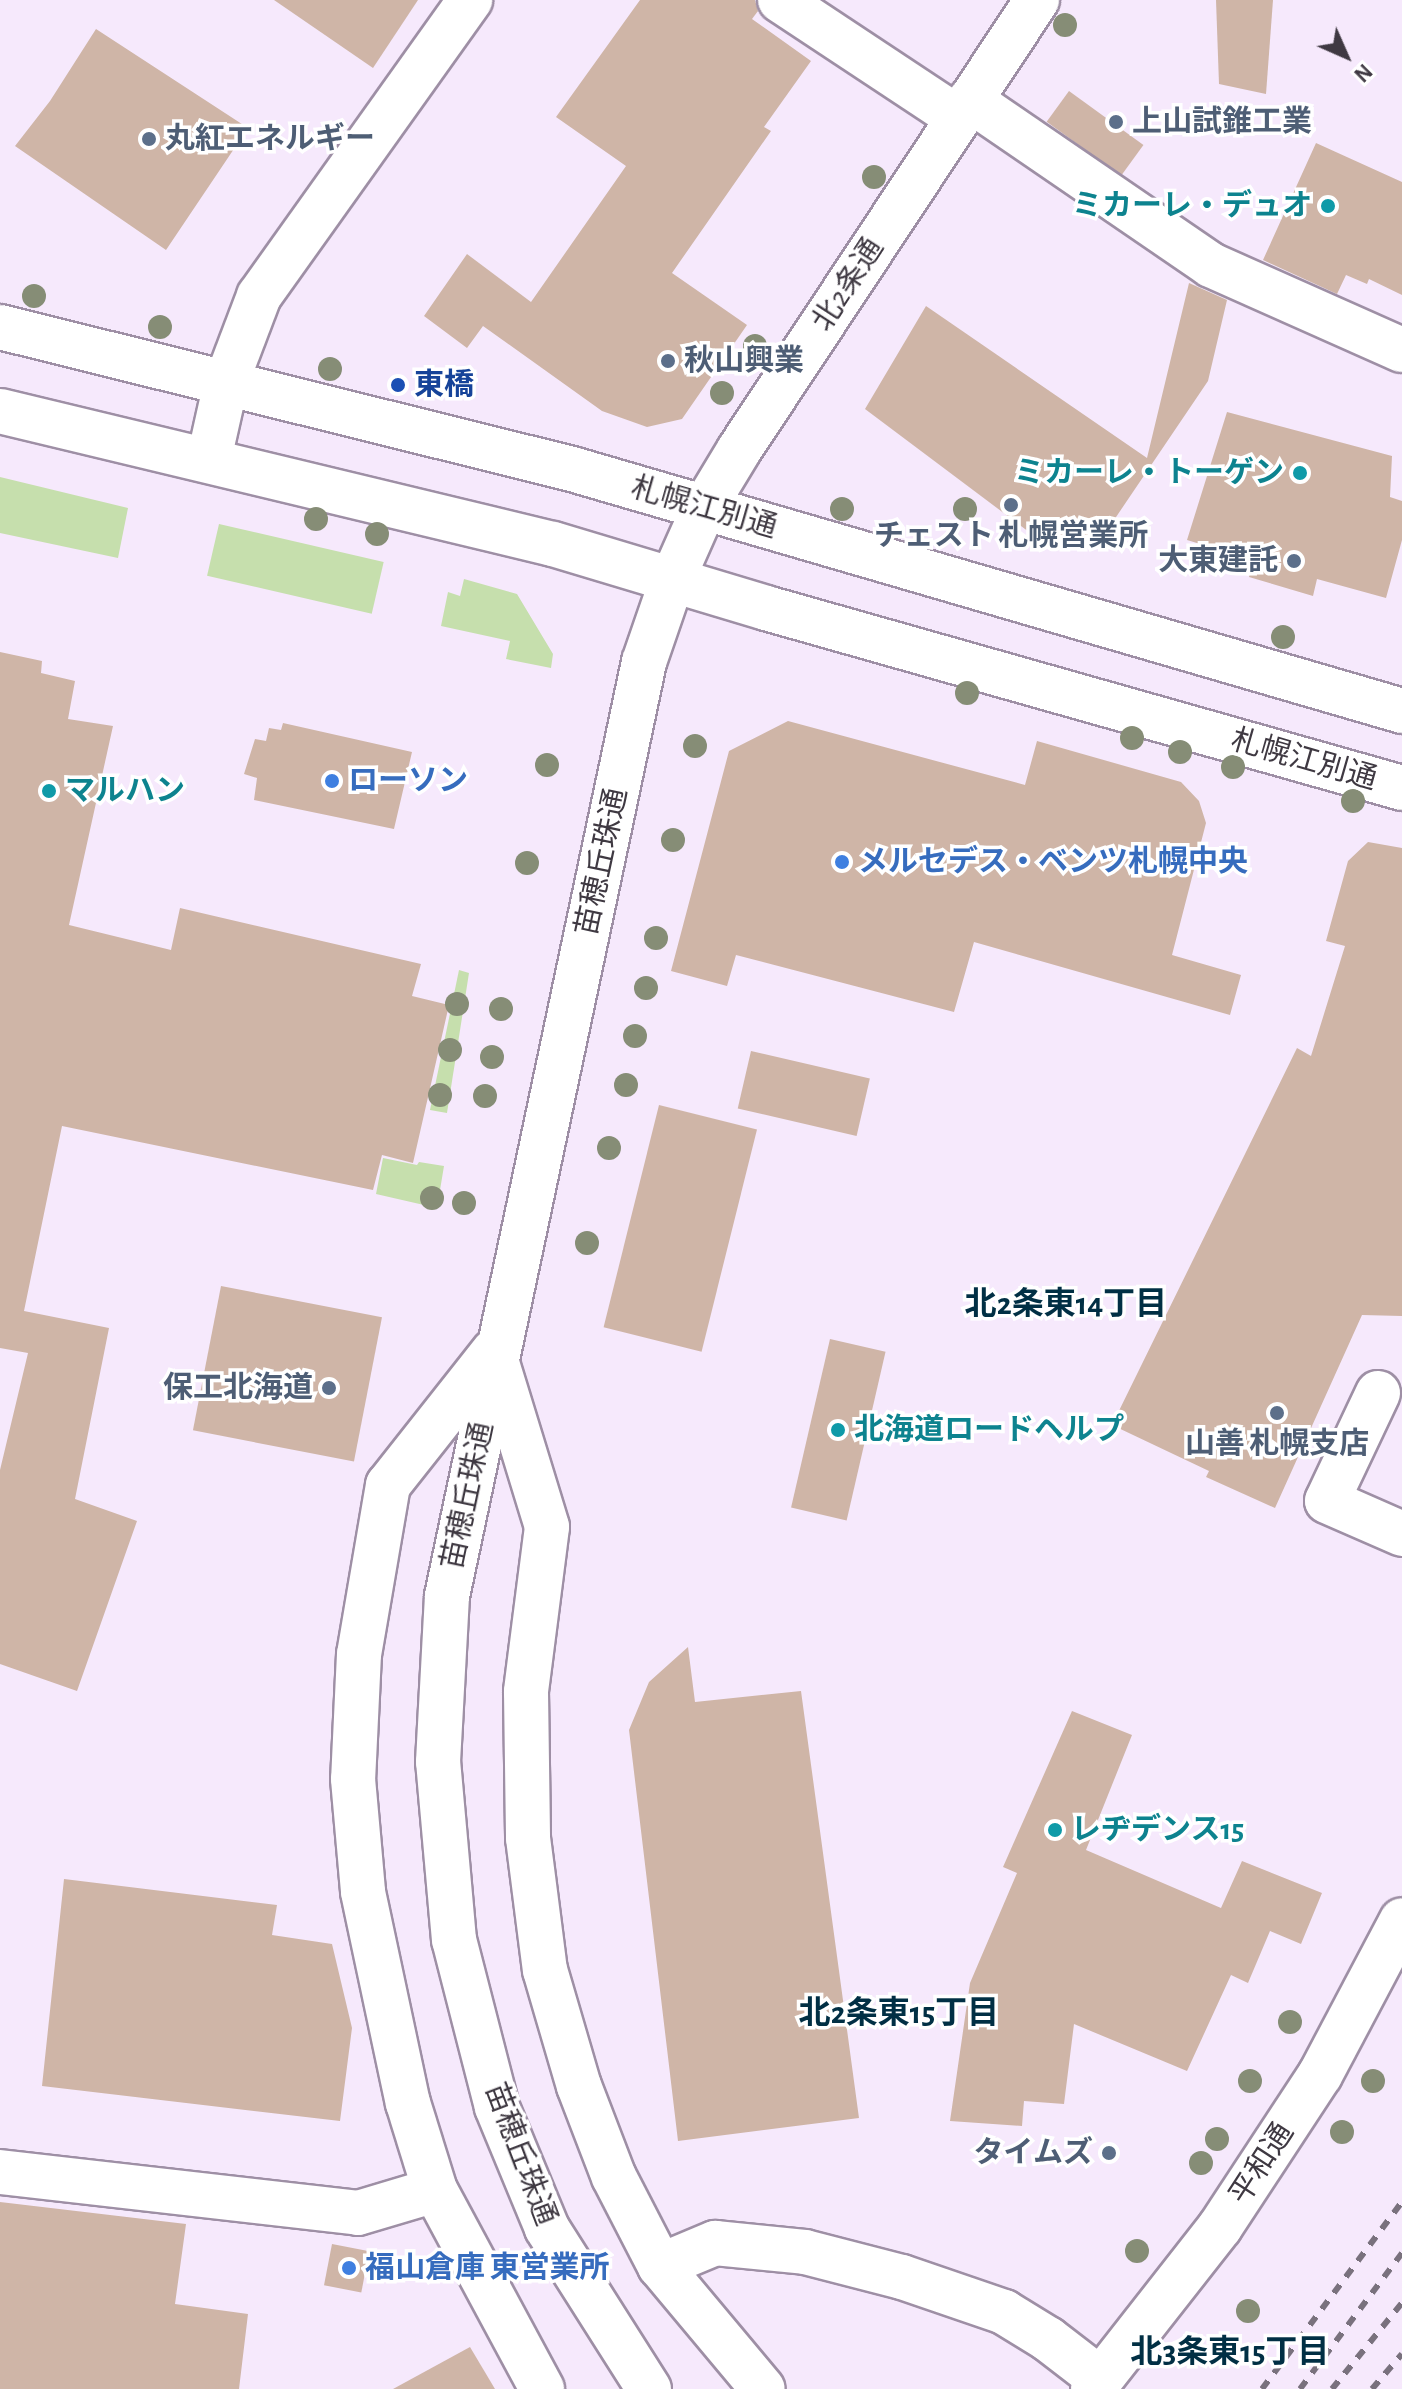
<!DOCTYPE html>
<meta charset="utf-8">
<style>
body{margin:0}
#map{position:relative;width:1402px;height:2389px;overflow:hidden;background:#f6e9fc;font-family:"Alegreya Sans","Noto Sans JP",sans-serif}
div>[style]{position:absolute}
.green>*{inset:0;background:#c6dfad;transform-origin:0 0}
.building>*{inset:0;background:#cfb5a7;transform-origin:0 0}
.roads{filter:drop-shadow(2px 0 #9e8fa5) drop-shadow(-2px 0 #9e8fa5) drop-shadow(0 2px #9e8fa5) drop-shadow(0 -2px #9e8fa5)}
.minor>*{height:44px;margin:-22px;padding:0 22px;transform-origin:22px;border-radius:22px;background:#fff}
.rail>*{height:6px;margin-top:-3px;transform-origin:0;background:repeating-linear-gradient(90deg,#79717d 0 10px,transparent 0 20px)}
.trees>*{width:24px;height:24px;margin:-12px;border-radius:50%;background:#868d76}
.dots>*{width:22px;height:22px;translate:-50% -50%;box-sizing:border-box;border:4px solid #fff;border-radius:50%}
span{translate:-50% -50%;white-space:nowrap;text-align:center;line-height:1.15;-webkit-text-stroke:7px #fff;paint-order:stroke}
.service-label{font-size:30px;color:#4e5e75;font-weight:700}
.left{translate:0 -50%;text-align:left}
.right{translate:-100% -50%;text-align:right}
.culture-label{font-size:30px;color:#0d838f;font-weight:700}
.street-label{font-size:30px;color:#3f3942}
.transit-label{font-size:30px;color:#164399;font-weight:700}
.shop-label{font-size:30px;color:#366cbe;font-weight:700}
.neighbourhood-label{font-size:32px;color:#012f44;font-weight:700}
.north{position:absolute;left:1306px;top:16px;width:80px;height:80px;-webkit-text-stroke:6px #fff;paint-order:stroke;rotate:135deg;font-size:22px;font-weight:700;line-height:32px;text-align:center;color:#3f3942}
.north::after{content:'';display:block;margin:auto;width:28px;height:36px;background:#3f3942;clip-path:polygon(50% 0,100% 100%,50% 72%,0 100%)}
</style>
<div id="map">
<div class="green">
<div style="clip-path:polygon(0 477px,128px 508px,118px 558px,0 533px)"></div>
<div style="left:219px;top:524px;width:169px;height:53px;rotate:13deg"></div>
<div style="clip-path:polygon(464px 579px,517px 594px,553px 654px,551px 668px,506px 659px,510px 641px,441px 626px,448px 592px,460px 596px)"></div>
<div style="clip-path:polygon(459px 970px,469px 973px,447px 1113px,430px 1110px)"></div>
<div style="clip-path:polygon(383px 1158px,417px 1165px,419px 1162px,444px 1166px,437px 1208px,376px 1194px)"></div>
</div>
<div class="building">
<div style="clip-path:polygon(274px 0,418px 0,373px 68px)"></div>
<div style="clip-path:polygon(640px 0,755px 0,758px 11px,752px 19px,811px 61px,764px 127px,771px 131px,672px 273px,747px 325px,682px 419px,647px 427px,602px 411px,483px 326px,467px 348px,424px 316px,467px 254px,531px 302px,626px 166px,556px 117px)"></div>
<div style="clip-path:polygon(1216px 0,1273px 0,1266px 94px,1219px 84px)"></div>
<div style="clip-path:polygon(96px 29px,248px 128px,166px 250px,15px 146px,50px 101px)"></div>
<div style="left:1069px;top:91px;width:92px;height:38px;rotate:36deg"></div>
<div style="clip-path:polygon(1316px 143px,1402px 182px,1402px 295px,1369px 279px,1367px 284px,1346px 275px,1337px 294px,1263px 260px)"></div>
<div style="clip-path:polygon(1189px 283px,1227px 300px,1208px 381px,1112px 523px,1105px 520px,1085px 551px,1029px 532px,865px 409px,926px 306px,1147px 458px)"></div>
<div style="clip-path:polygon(1227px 412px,1392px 456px,1390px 497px,1402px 501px,1402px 540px,1386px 598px,1317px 579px,1313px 596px,1249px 577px,1253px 560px,1187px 540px)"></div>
<div style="clip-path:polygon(0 652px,42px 661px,41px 673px,75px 681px,68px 719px,113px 726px,69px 925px,171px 950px,180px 908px,421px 964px,412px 996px,449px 1005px,413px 1163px,382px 1155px,373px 1190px,62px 1126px,24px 1311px,109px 1328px,75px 1499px,137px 1521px,77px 1691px,0 1664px,0 1470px,28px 1353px,0 1348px)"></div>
<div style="clip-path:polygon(788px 721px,1025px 785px,1037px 741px,1181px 782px,1199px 801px,1206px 823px,1172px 955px,1241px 975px,1230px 1015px,974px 942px,954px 1012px,736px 955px,727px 986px,671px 971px,729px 751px)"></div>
<div style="clip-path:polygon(283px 723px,412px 752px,394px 829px,254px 800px,257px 778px,244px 774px,255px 739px,266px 741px,269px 728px,281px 730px)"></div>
<div style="clip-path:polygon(1368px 842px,1402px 848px,1402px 1316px,1362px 1315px,1275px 1508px,1206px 1477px,1209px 1471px,1112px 1425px,1297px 1048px,1311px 1056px,1345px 946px,1326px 941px,1348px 861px)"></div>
<div style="left:751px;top:1051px;width:122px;height:59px;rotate:13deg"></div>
<div style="left:659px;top:1105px;width:101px;height:229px;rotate:14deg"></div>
<div style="left:221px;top:1286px;width:164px;height:147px;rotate:11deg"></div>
<div style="left:830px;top:1339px;width:57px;height:173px;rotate:13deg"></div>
<div style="clip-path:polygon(688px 1647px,695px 1702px,801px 1691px,859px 2118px,678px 2141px,629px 1730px,649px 1682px)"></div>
<div style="clip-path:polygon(1072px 1711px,1132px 1735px,1086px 1850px,1221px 1908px,1242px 1861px,1322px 1893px,1301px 1944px,1270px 1931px,1248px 1983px,1231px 1975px,1187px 2071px,1074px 2024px,1064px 2104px,1024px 2101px,1022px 2126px,950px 2121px,970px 1983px,1017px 1873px,1003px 1867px)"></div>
<div style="clip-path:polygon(64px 1879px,277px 1905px,272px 1935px,332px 1944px,352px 2028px,340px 2121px,42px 2086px)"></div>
<div style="clip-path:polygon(0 2202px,186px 2224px,175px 2304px,248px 2314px,239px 2389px,0 2389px)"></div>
<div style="left:332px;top:2244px;width:38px;height:42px;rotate:11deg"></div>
<div style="clip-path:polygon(470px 2347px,495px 2389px,393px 2389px)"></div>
</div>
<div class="roads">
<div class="minor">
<div style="left:780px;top:0;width:214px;rotate:33.5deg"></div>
<div style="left:970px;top:100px;width:292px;rotate:34.4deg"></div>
<div style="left:1211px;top:265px;width:209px;rotate:24deg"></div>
<div style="left:0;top:327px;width:589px;rotate:13.94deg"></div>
<div style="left:572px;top:469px;width:865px;rotate:16.25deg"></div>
<div style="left:0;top:411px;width:569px;rotate:13.52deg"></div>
<div style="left:553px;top:544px;width:222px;rotate:16.7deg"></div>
<div style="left:766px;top:608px;width:661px;rotate:15.8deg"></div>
<div style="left:209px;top:459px;width:78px;rotate:-77.4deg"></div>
<div style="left:226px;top:383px;width:93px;rotate:-69.2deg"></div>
<div style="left:259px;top:296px;width:364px;rotate:-54.5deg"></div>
<div style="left:494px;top:1351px;width:171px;rotate:128.3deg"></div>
<div style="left:388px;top:1485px;width:171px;rotate:99.7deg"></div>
<div style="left:359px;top:1654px;width:125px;rotate:92.7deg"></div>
<div style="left:353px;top:1779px;width:113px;rotate:84.9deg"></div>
<div style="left:363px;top:1892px;width:216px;rotate:78deg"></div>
<div style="left:408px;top:2103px;width:91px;rotate:72.8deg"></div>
<div style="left:435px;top:2190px;width:226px;rotate:61.7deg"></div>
<div style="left:497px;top:1363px;width:171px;rotate:73deg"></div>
<div style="left:547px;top:1527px;width:166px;rotate:97.3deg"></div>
<div style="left:526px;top:1692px;width:146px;rotate:89.2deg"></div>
<div style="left:528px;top:1838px;width:133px;rotate:82.7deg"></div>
<div style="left:545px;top:1970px;width:121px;rotate:73.7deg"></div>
<div style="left:579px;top:2086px;width:97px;rotate:69deg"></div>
<div style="left:614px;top:2177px;width:100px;rotate:62.7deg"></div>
<div style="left:660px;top:2266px;width:160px;rotate:50.1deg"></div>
<div style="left:1378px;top:1393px;width:119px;rotate:115.3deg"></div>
<div style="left:1327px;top:1501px;width:82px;rotate:23.7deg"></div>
<div style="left:0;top:2172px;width:360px;rotate:6.5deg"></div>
<div style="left:358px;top:2213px;width:80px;rotate:-16.6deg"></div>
<div style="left:660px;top:2266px;width:60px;rotate:-22.7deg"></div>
<div style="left:715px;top:2243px;width:90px;rotate:5.7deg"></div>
<div style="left:805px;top:2252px;width:100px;rotate:14.5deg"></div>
<div style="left:902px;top:2277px;width:108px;rotate:18.9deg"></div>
<div style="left:1004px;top:2312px;width:52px;rotate:31.5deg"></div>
<div style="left:1048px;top:2339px;width:66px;rotate:37.6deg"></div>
<div style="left:649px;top:2389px;width:191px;rotate:-122.4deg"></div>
<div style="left:547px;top:2228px;width:131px;rotate:-112.5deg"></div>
<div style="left:497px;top:2107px;width:172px;rotate:-104.4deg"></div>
<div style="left:454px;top:1940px;width:179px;rotate:-95.1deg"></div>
<div style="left:438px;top:1762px;width:166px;rotate:-86.9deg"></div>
<div style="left:447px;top:1596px;width:955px;rotate:-78.09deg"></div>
<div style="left:644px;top:662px;width:89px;rotate:-71deg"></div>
<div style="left:673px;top:578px;width:77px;rotate:-66.1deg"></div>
<div style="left:704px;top:508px;width:68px;rotate:-58.9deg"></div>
<div style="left:739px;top:450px;width:540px;rotate:-56.49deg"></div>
<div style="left:1093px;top:2389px;width:206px;rotate:-51.9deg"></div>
<div style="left:1220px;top:2227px;width:182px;rotate:-56.7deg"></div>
<div style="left:1320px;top:2075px;width:175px;rotate:-62.1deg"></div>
</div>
</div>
<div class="rail">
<div style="left:1262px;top:2389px;width:234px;rotate:-53.2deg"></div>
<div style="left:1300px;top:2389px;width:170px;rotate:-53.1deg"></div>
<div style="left:1332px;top:2389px;width:111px;rotate:-50.9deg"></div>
<div style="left:1372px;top:2389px;width:46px;rotate:-49.4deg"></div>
</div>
<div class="trees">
<div style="left:1065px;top:25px"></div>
<div style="left:874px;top:177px"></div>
<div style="left:34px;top:296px"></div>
<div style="left:160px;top:327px"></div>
<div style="left:755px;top:346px"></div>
<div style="left:330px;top:369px"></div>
<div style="left:722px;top:393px"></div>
<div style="left:842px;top:509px"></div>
<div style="left:965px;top:509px"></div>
<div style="left:316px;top:519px"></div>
<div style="left:377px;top:534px"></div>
<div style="left:1283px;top:637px"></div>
<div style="left:967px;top:693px"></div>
<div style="left:1132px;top:738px"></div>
<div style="left:695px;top:746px"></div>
<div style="left:1180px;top:752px"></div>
<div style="left:547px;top:765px"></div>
<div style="left:1233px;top:767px"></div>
<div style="left:1353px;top:801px"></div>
<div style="left:673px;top:840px"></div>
<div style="left:527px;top:863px"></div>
<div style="left:656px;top:938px"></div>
<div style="left:646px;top:988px"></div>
<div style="left:457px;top:1004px"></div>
<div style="left:501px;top:1009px"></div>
<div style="left:635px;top:1036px"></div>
<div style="left:450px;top:1050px"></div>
<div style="left:492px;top:1057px"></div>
<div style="left:626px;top:1085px"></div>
<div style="left:440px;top:1095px"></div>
<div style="left:485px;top:1096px"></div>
<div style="left:609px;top:1148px"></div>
<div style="left:432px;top:1198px"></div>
<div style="left:464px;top:1203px"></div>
<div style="left:587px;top:1243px"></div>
<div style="left:1290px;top:2022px"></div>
<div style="left:1250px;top:2081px"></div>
<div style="left:1373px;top:2081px"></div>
<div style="left:1342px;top:2132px"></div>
<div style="left:1217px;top:2139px"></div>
<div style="left:1201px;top:2163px"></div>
<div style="left:1137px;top:2251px"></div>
<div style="left:1248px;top:2311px"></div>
</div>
<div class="dots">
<div style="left:1116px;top:122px;background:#5c6f8a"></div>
<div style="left:149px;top:139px;background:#5c6f8a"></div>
<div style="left:1328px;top:206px;background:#0f9aa8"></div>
<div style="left:668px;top:361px;background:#5c6f8a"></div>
<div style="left:398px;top:385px;background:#1a4fb4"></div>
<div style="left:1300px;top:473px;background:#0f9aa8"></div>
<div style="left:1011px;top:505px;background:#5c6f8a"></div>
<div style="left:1294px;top:561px;background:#5c6f8a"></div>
<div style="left:332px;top:781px;background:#3f7fe0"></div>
<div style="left:49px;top:791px;background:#0f9aa8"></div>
<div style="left:842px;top:862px;background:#3f7fe0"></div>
<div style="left:329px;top:1388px;background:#5c6f8a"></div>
<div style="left:1277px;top:1413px;background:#5c6f8a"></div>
<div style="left:838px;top:1430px;background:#0f9aa8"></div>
<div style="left:1055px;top:1830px;background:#0f9aa8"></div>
<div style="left:1109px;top:2153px;background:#5c6f8a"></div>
<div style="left:349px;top:2268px;background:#3f7fe0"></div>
</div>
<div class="service-label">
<span class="left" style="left:1132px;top:122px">上山試錐工業</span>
<span class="left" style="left:165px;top:139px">丸紅エネルギー</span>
<span class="left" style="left:684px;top:361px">秋山興業</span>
<span style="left:1011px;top:536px">チェスト 札幌営業所</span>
<span class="right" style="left:1278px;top:561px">大東建託</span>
<span class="right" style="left:313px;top:1388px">保工北海道</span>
<span style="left:1277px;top:1444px">山善 札幌支店</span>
<span class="right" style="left:1093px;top:2153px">タイムズ</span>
</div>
<div class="culture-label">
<span class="right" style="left:1312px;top:206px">ミカーレ・デュオ</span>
<span class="right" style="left:1284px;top:473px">ミカーレ・トーゲン</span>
<span class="left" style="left:65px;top:791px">マルハン</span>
<span class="left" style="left:854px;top:1430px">北海道ロードヘルプ</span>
<span class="left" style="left:1071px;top:1830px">レヂデンス15</span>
</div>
<div class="street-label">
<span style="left:848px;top:285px;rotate:-57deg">北2条通</span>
<span style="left:704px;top:508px;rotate:16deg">札幌江別通</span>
<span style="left:1304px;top:760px;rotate:16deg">札幌江別通</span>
<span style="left:602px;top:862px;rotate:-78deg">苗穂丘珠通</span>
<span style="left:468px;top:1496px;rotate:-78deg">苗穂丘珠通</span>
<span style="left:520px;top:2154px;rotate:69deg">苗穂丘珠通</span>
<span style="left:1262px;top:2164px;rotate:-57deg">平和通</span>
</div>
<div class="transit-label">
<span class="left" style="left:414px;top:385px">東橋</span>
</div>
<div class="shop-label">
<span class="left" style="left:348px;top:781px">ローソン</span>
<span class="left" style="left:858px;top:862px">メルセデス・ベンツ札幌中央</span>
<span class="left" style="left:365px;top:2268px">福山倉庫 東営業所</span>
</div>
<div class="neighbourhood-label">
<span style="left:1066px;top:1304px">北2条東14丁目</span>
<span style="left:899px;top:2013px">北2条東15丁目</span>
<span style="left:1230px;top:2352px">北3条東15丁目</span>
</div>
<div class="north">N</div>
</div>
